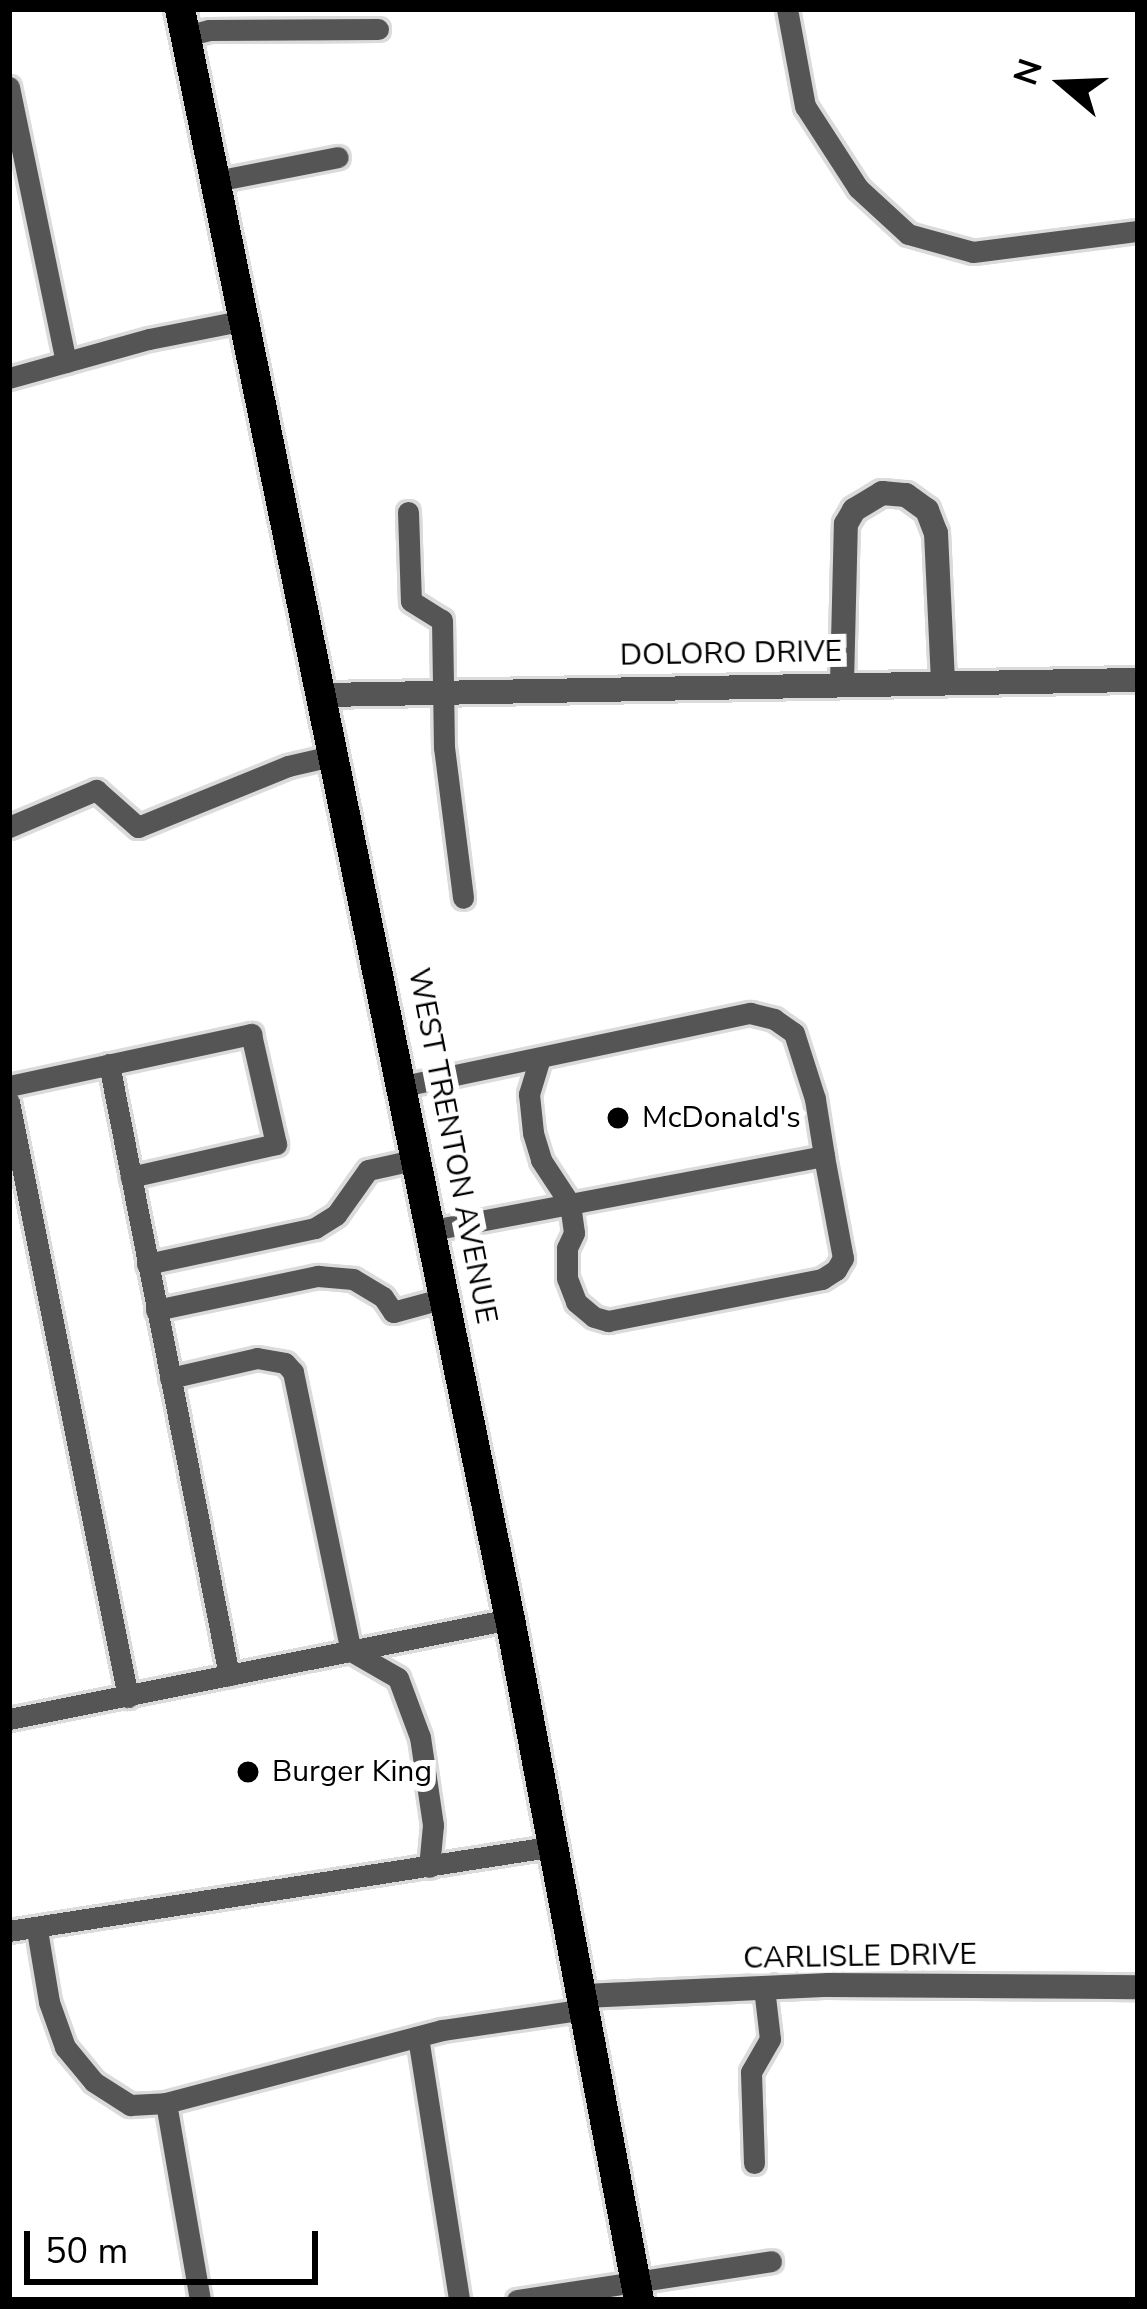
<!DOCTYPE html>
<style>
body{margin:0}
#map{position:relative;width:1147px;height:2309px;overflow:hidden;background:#fff;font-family:"Nunito Sans",sans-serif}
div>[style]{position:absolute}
.roads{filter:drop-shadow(3px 0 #dbdbdb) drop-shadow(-3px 0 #dbdbdb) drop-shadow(0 3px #dbdbdb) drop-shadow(0 -3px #dbdbdb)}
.lane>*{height:21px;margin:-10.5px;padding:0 10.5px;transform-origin:10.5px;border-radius:10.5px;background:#555}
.street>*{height:24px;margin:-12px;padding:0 12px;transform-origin:12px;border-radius:12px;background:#555}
.primary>*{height:30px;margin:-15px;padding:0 15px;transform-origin:15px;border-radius:15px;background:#000}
.dots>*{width:33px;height:33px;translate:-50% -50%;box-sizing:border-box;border:6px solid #fff;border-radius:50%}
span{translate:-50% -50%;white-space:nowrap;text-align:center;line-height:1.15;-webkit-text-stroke:12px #fff;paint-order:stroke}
.street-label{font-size:30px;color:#000}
.poi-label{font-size:30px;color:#000}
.left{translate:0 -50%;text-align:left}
.frame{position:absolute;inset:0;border:12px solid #000;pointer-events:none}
.north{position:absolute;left:1003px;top:24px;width:120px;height:120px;-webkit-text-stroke:9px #fff;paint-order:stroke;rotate:289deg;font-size:33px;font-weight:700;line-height:48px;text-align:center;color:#000}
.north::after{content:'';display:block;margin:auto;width:42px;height:54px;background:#000;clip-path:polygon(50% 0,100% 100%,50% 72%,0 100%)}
.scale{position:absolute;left:24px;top:2231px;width:294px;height:54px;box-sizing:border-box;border:6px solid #000;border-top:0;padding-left:15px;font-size:36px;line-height:42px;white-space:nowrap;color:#000;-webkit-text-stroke:9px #fff;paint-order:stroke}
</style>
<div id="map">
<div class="roads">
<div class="lane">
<div style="left:787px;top:9px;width:99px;rotate:79.5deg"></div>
<div style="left:805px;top:106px;width:98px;rotate:57.1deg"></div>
<div style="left:858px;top:188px;width:68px;rotate:42.6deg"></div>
<div style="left:908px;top:234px;width:67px;rotate:15.5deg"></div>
<div style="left:973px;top:252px;width:166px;rotate:-7.3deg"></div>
<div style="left:185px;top:36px;width:25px;rotate:-14deg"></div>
<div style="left:209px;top:30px;width:169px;rotate:-0.3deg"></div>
<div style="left:9px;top:87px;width:281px;rotate:78.3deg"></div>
<div style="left:216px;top:181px;width:124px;rotate:-11.1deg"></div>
<div style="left:9px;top:378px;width:145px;rotate:-15.6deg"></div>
<div style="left:149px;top:339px;width:98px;rotate:-11.2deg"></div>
<div style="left:408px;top:512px;width:89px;rotate:88.1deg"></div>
<div style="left:411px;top:601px;width:36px;rotate:32deg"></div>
<div style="left:442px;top:620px;width:127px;rotate:89.1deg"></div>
<div style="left:444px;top:747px;width:152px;rotate:82.8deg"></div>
<div style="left:9px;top:827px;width:95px;rotate:-23deg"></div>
<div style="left:96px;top:790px;width:56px;rotate:41.4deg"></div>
<div style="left:138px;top:827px;width:162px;rotate:-22.1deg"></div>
<div style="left:288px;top:766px;width:49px;rotate:-12.9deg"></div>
<div style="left:540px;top:1058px;width:38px;rotate:107deg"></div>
<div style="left:529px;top:1094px;width:39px;rotate:84deg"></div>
<div style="left:533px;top:1133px;width:28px;rotate:73deg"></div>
<div style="left:541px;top:1160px;width:53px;rotate:56.6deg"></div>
<div style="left:570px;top:1204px;width:29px;rotate:82deg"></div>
<div style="left:574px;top:1233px;width:17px;rotate:115deg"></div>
<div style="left:567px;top:1248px;width:30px;rotate:90deg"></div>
<div style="left:567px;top:1278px;width:26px;rotate:69deg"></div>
<div style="left:576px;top:1302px;width:23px;rotate:40deg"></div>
<div style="left:594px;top:1317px;width:15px;rotate:16deg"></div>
<div style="left:608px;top:1321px;width:218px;rotate:-11.1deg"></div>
<div style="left:822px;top:1279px;width:17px;rotate:-33deg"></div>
<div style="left:836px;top:1270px;width:14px;rotate:-60deg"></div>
<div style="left:843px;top:1258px;width:104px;rotate:-100.6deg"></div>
<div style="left:109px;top:1064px;width:623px;rotate:78.89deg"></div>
<div style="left:9px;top:1086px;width:248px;rotate:-12.1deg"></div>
<div style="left:251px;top:1034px;width:113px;rotate:77.2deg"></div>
<div style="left:276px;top:1144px;width:149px;rotate:167.2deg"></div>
<div style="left:403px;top:1086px;width:355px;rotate:-11.9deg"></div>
<div style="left:750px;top:1013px;width:25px;rotate:14deg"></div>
<div style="left:774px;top:1019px;width:24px;rotate:35deg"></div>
<div style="left:794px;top:1033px;width:69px;rotate:72.3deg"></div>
<div style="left:815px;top:1099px;width:58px;rotate:81deg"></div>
<div style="left:824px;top:1156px;width:399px;rotate:169.3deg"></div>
<div style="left:9px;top:1102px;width:607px;rotate:78.69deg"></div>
<div style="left:147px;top:1264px;width:172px;rotate:-12.1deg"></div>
<div style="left:315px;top:1228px;width:25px;rotate:-32deg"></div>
<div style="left:336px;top:1215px;width:55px;rotate:-54.6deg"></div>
<div style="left:368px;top:1170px;width:51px;rotate:-12.4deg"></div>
<div style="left:156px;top:1310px;width:166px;rotate:-11.9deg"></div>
<div style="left:318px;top:1276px;width:35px;rotate:5deg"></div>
<div style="left:353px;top:1279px;width:35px;rotate:31deg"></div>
<div style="left:383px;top:1297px;width:18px;rotate:56deg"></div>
<div style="left:393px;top:1312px;width:54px;rotate:-15.1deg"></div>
<div style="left:170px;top:1378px;width:89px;rotate:-12.9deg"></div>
<div style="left:257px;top:1358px;width:28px;rotate:10deg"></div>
<div style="left:285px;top:1363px;width:12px;rotate:48deg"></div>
<div style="left:293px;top:1372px;width:285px;rotate:78.3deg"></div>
<div style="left:351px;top:1651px;width:54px;rotate:29.9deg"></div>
<div style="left:398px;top:1678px;width:63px;rotate:69.6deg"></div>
<div style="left:420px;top:1737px;width:89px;rotate:81.6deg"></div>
<div style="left:433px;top:1825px;width:42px;rotate:95.4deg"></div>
<div style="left:9px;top:1719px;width:511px;rotate:-11.29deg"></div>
<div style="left:37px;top:1930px;width:73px;rotate:80.5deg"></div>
<div style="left:49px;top:2002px;width:48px;rotate:70.4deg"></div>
<div style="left:65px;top:2047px;width:45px;rotate:50.4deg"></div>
<div style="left:94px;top:2082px;width:43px;rotate:32.6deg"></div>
<div style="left:130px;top:2105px;width:36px;rotate:-3deg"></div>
<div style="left:166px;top:2103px;width:200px;rotate:80.2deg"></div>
<div style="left:9px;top:1931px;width:553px;rotate:-8.85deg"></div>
<div style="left:418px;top:2037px;width:266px;rotate:81.1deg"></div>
<div style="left:166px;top:2103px;width:285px;rotate:-14.8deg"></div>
<div style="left:442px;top:2030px;width:146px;rotate:-8.3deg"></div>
<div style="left:754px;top:2163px;width:91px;rotate:-91.9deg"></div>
<div style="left:751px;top:2072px;width:38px;rotate:-60deg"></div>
<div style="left:770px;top:2039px;width:51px;rotate:-96.7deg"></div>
<div style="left:517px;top:2300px;width:257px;rotate:-8.7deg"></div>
</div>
<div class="street">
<div style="left:842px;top:683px;width:159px;rotate:-88.6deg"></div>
<div style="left:846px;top:524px;width:16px;rotate:-60deg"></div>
<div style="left:854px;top:510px;width:33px;rotate:-31deg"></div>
<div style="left:882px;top:493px;width:24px;rotate:5deg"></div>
<div style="left:906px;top:495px;width:26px;rotate:36deg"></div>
<div style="left:927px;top:510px;width:25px;rotate:69deg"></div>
<div style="left:936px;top:533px;width:149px;rotate:87.3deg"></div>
<div style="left:324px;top:695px;width:814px;rotate:-1.06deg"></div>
<div style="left:584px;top:1996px;width:245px;rotate:-2.6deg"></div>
<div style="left:829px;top:1985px;width:309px;rotate:0.4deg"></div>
</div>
<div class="primary">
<div style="left:180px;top:9px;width:1643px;rotate:78.42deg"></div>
<div style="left:510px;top:1619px;width:693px;rotate:79.27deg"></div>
</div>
</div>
<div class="dots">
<div style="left:618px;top:1118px;background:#000"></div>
<div style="left:248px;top:1772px;background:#000"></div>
</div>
<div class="street-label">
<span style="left:731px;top:654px;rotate:-1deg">DOLORO DRIVE</span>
<span style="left:452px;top:1146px;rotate:79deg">WEST TRENTON AVENUE</span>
<span style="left:860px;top:1957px;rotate:-1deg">CARLISLE DRIVE</span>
</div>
<div class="poi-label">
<span class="left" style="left:642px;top:1118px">McDonald's</span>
<span class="left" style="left:272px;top:1772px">Burger King</span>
</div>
<div class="frame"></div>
<div class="north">N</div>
<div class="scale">50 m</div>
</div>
